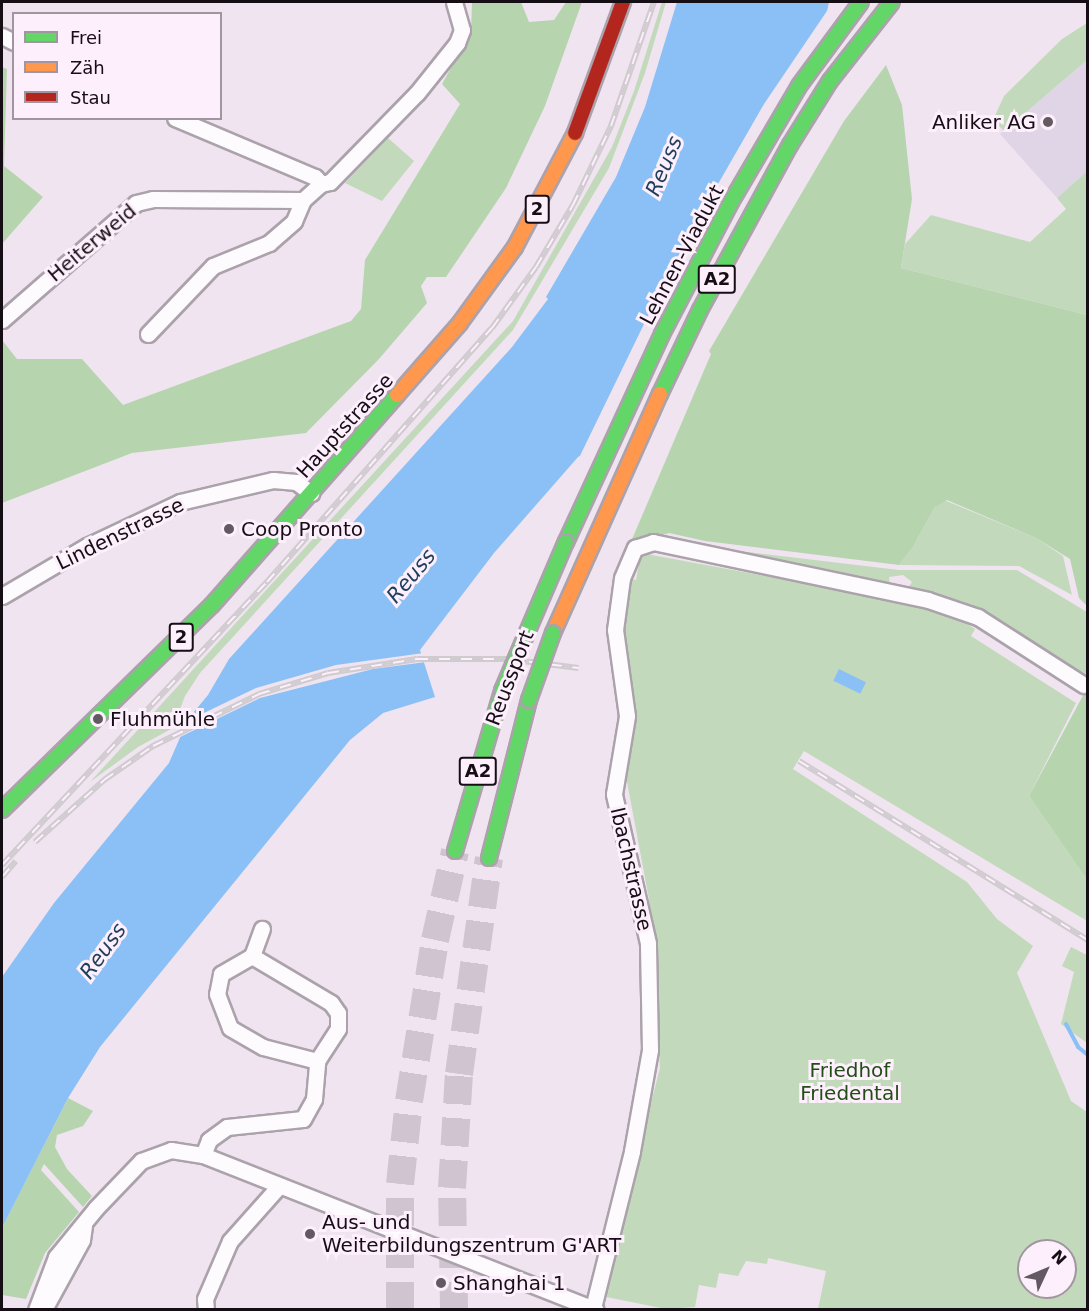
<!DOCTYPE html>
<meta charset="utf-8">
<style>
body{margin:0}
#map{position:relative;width:1089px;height:1311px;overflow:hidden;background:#f0e4f0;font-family:"DejaVu Sans",sans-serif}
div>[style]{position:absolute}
.industrial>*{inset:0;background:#e0d5e6}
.green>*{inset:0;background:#c2dabb}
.forest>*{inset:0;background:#b6d5ae}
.water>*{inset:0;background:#8ac0f5;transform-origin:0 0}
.pier>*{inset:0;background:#f0e4f0}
.stream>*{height:4px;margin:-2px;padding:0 2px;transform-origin:2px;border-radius:2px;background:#8ac0f5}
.highway-tunnel>*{height:28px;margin-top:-14px;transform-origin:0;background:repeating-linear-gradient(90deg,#cfc4cf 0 28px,transparent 0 42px)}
.roads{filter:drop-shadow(2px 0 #aba2ab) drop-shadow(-2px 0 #aba2ab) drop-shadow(0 2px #aba2ab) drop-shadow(0 -2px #aba2ab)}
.street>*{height:15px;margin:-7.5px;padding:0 7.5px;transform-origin:7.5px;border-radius:7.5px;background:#fdfbfd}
.fast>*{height:14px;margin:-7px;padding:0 7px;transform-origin:7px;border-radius:7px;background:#63d668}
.slow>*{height:14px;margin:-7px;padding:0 7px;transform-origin:7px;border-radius:7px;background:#ff974d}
.jam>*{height:14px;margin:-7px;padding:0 7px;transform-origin:7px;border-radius:7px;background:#b3261e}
.rail>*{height:6px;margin-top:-3px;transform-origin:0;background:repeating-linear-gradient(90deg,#fdeffc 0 11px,#cfcbcf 0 22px);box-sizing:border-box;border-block:2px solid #cfcbcf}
.bridges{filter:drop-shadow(2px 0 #aba2ab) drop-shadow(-2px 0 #aba2ab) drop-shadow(0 2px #aba2ab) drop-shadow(0 -2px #aba2ab)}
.fast-bridge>*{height:14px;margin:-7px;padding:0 7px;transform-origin:7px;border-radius:7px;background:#63d668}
.dots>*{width:16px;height:16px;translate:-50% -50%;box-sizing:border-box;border:3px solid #fdeffc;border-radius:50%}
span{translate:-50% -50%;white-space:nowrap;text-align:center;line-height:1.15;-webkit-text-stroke:6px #fdeffc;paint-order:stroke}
.shield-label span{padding:2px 4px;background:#fdeffc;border:2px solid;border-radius:4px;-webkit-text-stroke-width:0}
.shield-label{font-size:18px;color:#160e15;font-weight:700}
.poi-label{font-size:20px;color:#160e15}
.right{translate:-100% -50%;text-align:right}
.left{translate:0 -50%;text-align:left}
.street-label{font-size:20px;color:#160e15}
.park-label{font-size:20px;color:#224d17}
.water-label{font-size:21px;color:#1d3f5c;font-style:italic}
.frame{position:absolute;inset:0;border:3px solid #160e15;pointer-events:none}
.legend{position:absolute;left:12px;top:12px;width:210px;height:108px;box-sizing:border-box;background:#fdeffc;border:2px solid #a195a0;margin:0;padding:8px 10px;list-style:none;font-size:18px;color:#160e15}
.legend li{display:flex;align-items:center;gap:12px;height:30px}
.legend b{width:30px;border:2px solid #a195a0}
.north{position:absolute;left:1017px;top:1239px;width:60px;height:60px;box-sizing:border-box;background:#fdeffc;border:2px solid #a195a0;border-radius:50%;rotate:46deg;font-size:16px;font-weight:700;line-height:24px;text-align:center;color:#160e15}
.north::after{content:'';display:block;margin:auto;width:21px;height:27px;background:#625962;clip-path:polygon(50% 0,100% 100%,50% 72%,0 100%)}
</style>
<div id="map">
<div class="industrial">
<div style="clip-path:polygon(1087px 60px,1087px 171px,1057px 198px,1000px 134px)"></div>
</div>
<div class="green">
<div style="clip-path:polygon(662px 2px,666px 2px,645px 73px,609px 168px,513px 330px,200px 673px,185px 696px,173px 728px,138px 747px,90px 782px,513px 321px,612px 147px,634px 91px)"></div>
<div style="clip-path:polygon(1087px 23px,1087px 60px,1004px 131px,993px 120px,1004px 96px,1062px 39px)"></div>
<div style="clip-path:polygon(388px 138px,414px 161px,382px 201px,345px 183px)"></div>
<div style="clip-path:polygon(1087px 171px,1087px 315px,901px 268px,905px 244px,931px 215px,1030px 242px,1066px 209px,1057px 198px)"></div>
<div style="clip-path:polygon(944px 500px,1036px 538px,1063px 556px,1072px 595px,1019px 566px,899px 565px,913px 547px,935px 507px)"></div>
<div style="clip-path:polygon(713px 548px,899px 570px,1017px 570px,1087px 612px,1087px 674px,908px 588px,912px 582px,903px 575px,889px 577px,890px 585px)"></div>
<div style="clip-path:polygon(evenodd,641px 553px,804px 583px,844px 586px,970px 619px,969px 625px,975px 629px,971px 636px,1076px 703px,1029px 796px,1087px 880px,1087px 921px,804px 751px,793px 769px,967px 882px,997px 919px,1033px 946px,1017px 973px,1071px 1101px,1087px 1112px,1087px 1309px,818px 1309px,826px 1271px,768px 1258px,767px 1264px,746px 1261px,738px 1276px,719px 1273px,716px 1288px,699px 1285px,695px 1307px,666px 1309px,606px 1297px,618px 1231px,660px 1068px,649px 899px,627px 782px,619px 634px,630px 579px,636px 580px,641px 553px,1029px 1251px,1065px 1251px,1065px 1287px,1029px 1287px,1029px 1251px)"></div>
<div style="clip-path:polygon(1071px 947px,1087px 955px,1087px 1043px,1061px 1024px,1074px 972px,1062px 966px)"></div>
</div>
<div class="forest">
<div style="clip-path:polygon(472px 2px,521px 2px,529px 22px,554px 20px,566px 2px,582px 2px,545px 106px,506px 188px,446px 277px,427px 277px,421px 286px,427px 303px,379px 359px,306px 433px,132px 453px,2px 503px,2px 340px,17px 359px,82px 359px,123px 405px,351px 321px,361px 309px,365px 260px,460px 104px,442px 84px,471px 32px)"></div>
<div style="clip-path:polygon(886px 65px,902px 105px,912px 199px,901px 268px,1087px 315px,1087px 606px,1079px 598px,1070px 559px,1036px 538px,947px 500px,935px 507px,913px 547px,899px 565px,705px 541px,669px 533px,630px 544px,711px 354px,709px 351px,844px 121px)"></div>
<div style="clip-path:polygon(2px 67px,7px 69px,4px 166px,43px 197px,2px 244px)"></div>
<div style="clip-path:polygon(1087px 688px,1087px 880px,1029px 796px)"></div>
<div style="clip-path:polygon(68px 1098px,93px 1111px,83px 1126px,57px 1135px,55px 1147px,67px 1169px,92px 1196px,83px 1207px,44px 1164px,41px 1170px,79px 1212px,45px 1253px,26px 1299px,2px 1295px,2px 1228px)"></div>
</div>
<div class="water">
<div style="clip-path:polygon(677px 2px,829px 2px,805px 119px,626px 433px,578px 457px,494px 553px,420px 650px,435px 697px,383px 713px,350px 740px,100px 1047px,68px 1098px,2px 1228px,2px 977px,54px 903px,169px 763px,188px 719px,208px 695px,229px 659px,512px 347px,548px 299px,546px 297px,616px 177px,645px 107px)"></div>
<div style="left:839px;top:669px;width:30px;height:13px;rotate:26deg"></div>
</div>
<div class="pier">
<div style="clip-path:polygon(831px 5px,808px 120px,629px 435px,576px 464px,661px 289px,714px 191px,764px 104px)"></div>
<div style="clip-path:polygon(424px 653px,426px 662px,373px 669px,260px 698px,176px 739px,183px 723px,256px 688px,336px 665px)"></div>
</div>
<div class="stream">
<div style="left:1066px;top:1024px;width:26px;rotate:62deg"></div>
<div style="left:1078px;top:1047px;width:13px;rotate:39deg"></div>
</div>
<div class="highway-tunnel">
<div style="left:400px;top:1310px;width:126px;rotate:-90deg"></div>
<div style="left:400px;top:1184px;width:83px;rotate:-83.8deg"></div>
<div style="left:409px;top:1101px;width:163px;rotate:-80.8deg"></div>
<div style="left:435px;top:940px;width:91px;rotate:-77.3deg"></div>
<div style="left:454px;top:1310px;width:122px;rotate:-90.9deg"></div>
<div style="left:452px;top:1188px;width:114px;rotate:-86.5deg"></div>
<div style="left:459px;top:1074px;width:218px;rotate:-82.1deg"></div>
</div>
<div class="roads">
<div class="street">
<div style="left:2px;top:36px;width:13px;rotate:27deg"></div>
<div style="left:175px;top:118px;width:152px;rotate:22.9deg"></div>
<div style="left:315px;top:177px;width:9px;rotate:49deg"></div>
<div style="left:2px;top:320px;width:178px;rotate:-41.1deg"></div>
<div style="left:136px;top:203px;width:17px;rotate:-13deg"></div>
<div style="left:153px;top:199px;width:150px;rotate:0.4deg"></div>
<div style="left:148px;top:334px;width:94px;rotate:-46.3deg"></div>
<div style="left:213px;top:266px;width:61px;rotate:-22.3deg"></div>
<div style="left:269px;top:243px;width:33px;rotate:-41deg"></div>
<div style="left:294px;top:221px;width:23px;rotate:-67deg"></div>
<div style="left:303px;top:200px;width:24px;rotate:-42deg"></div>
<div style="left:321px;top:184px;width:9px;rotate:-13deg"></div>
<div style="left:330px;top:182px;width:124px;rotate:-45.7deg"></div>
<div style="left:417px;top:93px;width:64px;rotate:-51.3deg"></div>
<div style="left:457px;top:43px;width:14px;rotate:-69deg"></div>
<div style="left:462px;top:30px;width:29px;rotate:-106deg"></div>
<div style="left:2px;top:596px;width:99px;rotate:-30.5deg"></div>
<div style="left:87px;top:546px;width:103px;rotate:-25.3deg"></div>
<div style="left:180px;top:502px;width:96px;rotate:-13.3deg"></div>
<div style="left:273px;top:480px;width:23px;rotate:5deg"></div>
<div style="left:296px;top:482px;width:19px;rotate:36deg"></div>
<div style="left:252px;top:956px;width:36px;rotate:150deg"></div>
<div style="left:221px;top:974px;width:20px;rotate:101deg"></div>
<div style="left:217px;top:994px;width:36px;rotate:69deg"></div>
<div style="left:230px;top:1028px;width:38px;rotate:30deg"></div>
<div style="left:263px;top:1047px;width:56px;rotate:14.5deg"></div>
<div style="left:203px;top:1155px;width:16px;rotate:-68deg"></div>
<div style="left:209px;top:1140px;width:22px;rotate:-36deg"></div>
<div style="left:227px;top:1127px;width:76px;rotate:-6deg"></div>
<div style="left:303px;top:1119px;width:23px;rotate:-61deg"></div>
<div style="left:314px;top:1099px;width:38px;rotate:-85deg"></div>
<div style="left:317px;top:1061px;width:38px;rotate:-57deg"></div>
<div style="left:338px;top:1029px;width:16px;rotate:-90deg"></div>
<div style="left:338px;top:1013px;width:12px;rotate:-125deg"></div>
<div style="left:331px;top:1003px;width:92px;rotate:-149.3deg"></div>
<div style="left:252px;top:956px;width:29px;rotate:-70deg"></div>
<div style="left:47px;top:1304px;width:73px;rotate:-61.3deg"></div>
<div style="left:82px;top:1240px;width:14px;rotate:-82deg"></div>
<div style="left:593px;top:1308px;width:162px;rotate:-76deg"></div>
<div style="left:632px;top:1151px;width:103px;rotate:-79.9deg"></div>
<div style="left:650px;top:1050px;width:107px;rotate:-91.1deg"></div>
<div style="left:648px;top:943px;width:153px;rotate:-102.9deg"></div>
<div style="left:614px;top:794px;width:79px;rotate:-80.5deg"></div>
<div style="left:627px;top:716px;width:87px;rotate:-97.9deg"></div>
<div style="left:615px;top:630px;width:52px;rotate:-82.3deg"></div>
<div style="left:622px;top:578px;width:33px;rotate:-67deg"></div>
<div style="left:635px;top:548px;width:19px;rotate:-18deg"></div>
<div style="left:653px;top:542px;width:281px;rotate:11.9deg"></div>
<div style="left:928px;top:600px;width:53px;rotate:18.8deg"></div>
<div style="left:978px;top:617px;width:126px;rotate:32.7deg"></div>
<div style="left:36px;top:1310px;width:57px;rotate:-69.3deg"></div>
<div style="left:56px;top:1257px;width:63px;rotate:-50.8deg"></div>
<div style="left:96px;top:1208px;width:65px;rotate:-46.2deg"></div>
<div style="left:141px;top:1161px;width:32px;rotate:-20deg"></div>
<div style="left:171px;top:1150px;width:32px;rotate:9deg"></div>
<div style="left:203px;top:1155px;width:422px;rotate:21.5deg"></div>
<div style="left:206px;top:1310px;width:11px;rotate:-95deg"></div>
<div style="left:205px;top:1299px;width:63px;rotate:-66.7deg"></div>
<div style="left:230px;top:1241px;width:74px;rotate:-48.3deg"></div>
</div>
<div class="fast">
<div style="left:660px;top:394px;width:93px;rotate:-64.5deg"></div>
<div style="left:700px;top:310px;width:188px;rotate:-61.4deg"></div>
<div style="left:790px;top:145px;width:75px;rotate:-58deg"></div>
<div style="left:830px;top:81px;width:100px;rotate:-51.9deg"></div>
<div style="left:566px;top:542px;width:229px;rotate:-65.2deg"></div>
<div style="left:662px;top:334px;width:149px;rotate:-62.4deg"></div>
<div style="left:731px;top:202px;width:134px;rotate:-59.6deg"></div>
<div style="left:799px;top:86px;width:104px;rotate:-53.6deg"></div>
<div style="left:2px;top:810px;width:293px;rotate:-44.3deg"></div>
<div style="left:212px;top:605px;width:280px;rotate:-48.6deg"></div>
<div style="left:455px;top:851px;width:167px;rotate:-73.6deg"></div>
<div style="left:489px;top:858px;width:163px;rotate:-75.8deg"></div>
</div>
<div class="slow">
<div style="left:397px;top:395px;width:96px;rotate:-48.8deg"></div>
<div style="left:460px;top:323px;width:94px;rotate:-54.1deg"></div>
<div style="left:515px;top:247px;width:129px;rotate:-62.2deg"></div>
<div style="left:553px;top:633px;width:262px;rotate:-65.9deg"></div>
</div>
<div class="jam">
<div style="left:575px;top:133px;width:140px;rotate:-69.9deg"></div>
</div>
</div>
<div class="rail">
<div style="left:799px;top:761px;width:340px;rotate:31.8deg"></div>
<div style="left:35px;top:842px;width:93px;rotate:-41.9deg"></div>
<div style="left:104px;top:780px;width:60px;rotate:-34.8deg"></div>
<div style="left:153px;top:746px;width:118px;rotate:-26.1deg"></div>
<div style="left:259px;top:694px;width:72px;rotate:-16.9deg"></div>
<div style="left:328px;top:673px;width:90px;rotate:-8.9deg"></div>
<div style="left:417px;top:659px;width:90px"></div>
<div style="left:507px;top:659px;width:72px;rotate:7.2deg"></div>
<div style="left:2px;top:865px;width:388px;rotate:-46.9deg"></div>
<div style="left:267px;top:582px;width:339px;rotate:-48.5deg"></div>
<div style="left:492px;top:328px;width:75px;rotate:-54.2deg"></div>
<div style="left:536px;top:267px;width:72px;rotate:-59.2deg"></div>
<div style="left:573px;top:205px;width:88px;rotate:-64.3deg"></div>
<div style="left:611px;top:126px;width:131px;rotate:-70.9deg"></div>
<div style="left:2px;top:877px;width:21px;rotate:-49deg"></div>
</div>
<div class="bridges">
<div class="fast-bridge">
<div style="left:502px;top:691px;width:162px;rotate:-66.8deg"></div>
<div style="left:529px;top:700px;width:71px;rotate:-70.3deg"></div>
</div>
</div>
<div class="dots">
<div style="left:1048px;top:122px;background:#625962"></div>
<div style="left:229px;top:529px;background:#625962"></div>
<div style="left:98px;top:719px;background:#625962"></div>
<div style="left:310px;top:1234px;background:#625962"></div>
<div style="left:441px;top:1283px;background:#625962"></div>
</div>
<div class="shield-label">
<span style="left:537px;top:209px">2</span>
<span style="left:717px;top:279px">A2</span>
<span style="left:181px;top:637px">2</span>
<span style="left:478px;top:771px">A2</span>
</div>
<div class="poi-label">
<span class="right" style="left:1036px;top:122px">Anliker AG</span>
<span class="left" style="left:241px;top:529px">Coop Pronto</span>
<span class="left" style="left:110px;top:719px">Fluhmühle</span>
<span class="left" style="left:322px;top:1234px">Aus- und<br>Weiterbildungszentrum G'ART</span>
<span class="left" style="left:453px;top:1283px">Shanghai 1</span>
</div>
<div class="street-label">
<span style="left:92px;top:243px;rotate:-40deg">Heiterweid</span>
<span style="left:682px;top:255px;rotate:-62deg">Lehnen-Viadukt</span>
<span style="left:345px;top:426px;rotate:-48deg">Hauptstrasse</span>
<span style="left:120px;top:534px;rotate:-26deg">Lindenstrasse</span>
<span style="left:510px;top:678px;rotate:-69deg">Reussport</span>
<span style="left:631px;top:869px;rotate:77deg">Ibachstrasse</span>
</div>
<div class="park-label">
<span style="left:850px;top:1082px">Friedhof<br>Friedental</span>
</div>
<div class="water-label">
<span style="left:664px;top:166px;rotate:-67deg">Reuss</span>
<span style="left:411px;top:576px;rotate:-50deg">Reuss</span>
<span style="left:103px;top:951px;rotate:-54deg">Reuss</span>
</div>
<div class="frame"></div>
<ul class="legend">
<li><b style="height:8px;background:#63d668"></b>Frei</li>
<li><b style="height:8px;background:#ff974d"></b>Zäh</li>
<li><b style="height:8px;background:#b3261e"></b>Stau</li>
</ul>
<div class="north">N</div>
</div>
